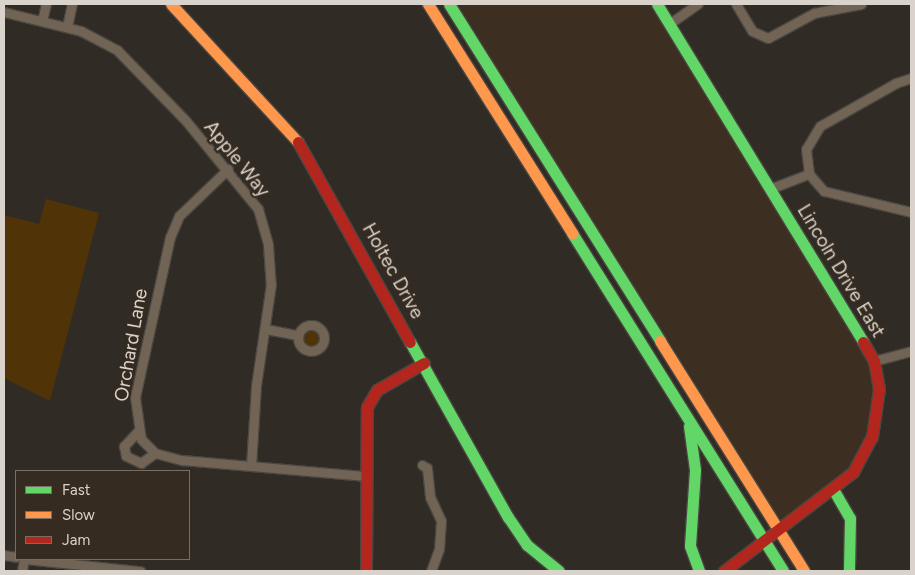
<!DOCTYPE html>
<style>
body{margin:0}
#map{position:relative;width:915px;height:575px;overflow:hidden;background:#302b25;font-family:Figtree,sans-serif}
div>[style]{position:absolute}
.built>*{inset:0;background:#3c2e20}
.green>*{inset:0;background:#513308}
.round{border-radius:50%}
.roads{filter:drop-shadow(1px 0 #4a4641) drop-shadow(-1px 0 #4a4641) drop-shadow(0 1px #4a4641) drop-shadow(0 -1px #4a4641)}
.street>*{height:9px;margin:-4.5px;padding:0 4.5px;transform-origin:4.5px;border-radius:4.5px;background:#716455}
.street>.ring{margin:-4.5px;padding:0;box-sizing:content-box;background:none;border:9px solid #716455;border-radius:50%}
.fast>*{height:11px;margin:-5.5px;padding:0 5.5px;transform-origin:5.5px;border-radius:5.5px;background:#63d668}
.slow>*{height:11px;margin:-5.5px;padding:0 5.5px;transform-origin:5.5px;border-radius:5.5px;background:#ff974d}
.jam>*{height:11px;margin:-5.5px;padding:0 5.5px;transform-origin:5.5px;border-radius:5.5px;background:#b3261e}
span{translate:-50% -50%;white-space:nowrap;text-align:center;line-height:1.15;-webkit-text-stroke:4.5px #352b20;paint-order:stroke}
.street-label{font-size:19px;color:#dad3cc}
.frame{position:absolute;inset:0;border:5px solid #dad3cc;pointer-events:none}
.legend{position:absolute;left:15px;top:470px;width:175px;height:90px;box-sizing:border-box;background:#352b20;border:1px solid #776e65;margin:0;padding:6px 9px;list-style:none;font-size:15px;color:#dad3cc}
.legend li{display:flex;align-items:center;gap:10px;height:25px}
.legend b{width:25px;border:1px solid #776e65}
</style>
<div id="map">
<div class="built">
<div style="clip-path:polygon(449px 4px,657px 4px,874px 361px,872px 437px,853px 472px,778px 530px)"></div>
</div>
<div class="green">
<div style="clip-path:polygon(46px 199px,99px 213px,50px 401px,4px 378px,4px 215px,39px 224px)"></div>
<div class="round" style="left:298px;top:325px;width:26px;height:26px"></div>
</div>
<div class="roads">
<div class="street">
<div style="left:736px;top:4px;width:31px;rotate:59deg"></div>
<div style="left:752px;top:31px;width:17px;rotate:24deg"></div>
<div style="left:768px;top:38px;width:52px;rotate:-28.5deg"></div>
<div style="left:814px;top:13px;width:48px;rotate:-10.8deg"></div>
<div style="left:4px;top:12px;width:79px;rotate:13.9deg"></div>
<div style="left:81px;top:31px;width:41px;rotate:27.8deg"></div>
<div style="left:117px;top:50px;width:99px;rotate:45.8deg"></div>
<div style="left:186px;top:121px;width:114px;rotate:50.7deg"></div>
<div style="left:258px;top:209px;width:37px;rotate:74deg"></div>
<div style="left:268px;top:245px;width:39px;rotate:86deg"></div>
<div style="left:271px;top:284px;width:103px;rotate:98.4deg"></div>
<div style="left:256px;top:386px;width:79px;rotate:93.6deg"></div>
<div style="left:42px;top:21px;width:17px;rotate:-77deg"></div>
<div style="left:669px;top:24px;width:35px;rotate:-35deg"></div>
<div style="left:67px;top:27px;width:24px;rotate:-78deg"></div>
<div style="left:911px;top:78px;width:16px;rotate:162deg"></div>
<div style="left:896px;top:83px;width:87px;rotate:150.5deg"></div>
<div style="left:820px;top:126px;width:27px;rotate:121deg"></div>
<div style="left:806px;top:149px;width:25px;rotate:83deg"></div>
<div style="left:809px;top:174px;width:23px;rotate:49deg"></div>
<div style="left:824px;top:191px;width:89px;rotate:13.6deg"></div>
<div style="left:228px;top:169px;width:68px;rotate:136.2deg"></div>
<div style="left:179px;top:216px;width:23px;rotate:113deg"></div>
<div style="left:170px;top:237px;width:164px;rotate:102.3deg"></div>
<div style="left:135px;top:397px;width:42px;rotate:81.9deg"></div>
<div style="left:141px;top:439px;width:20px;rotate:45deg"></div>
<div style="left:155px;top:453px;width:28px;rotate:15deg"></div>
<div style="left:182px;top:460px;width:185px;rotate:5deg"></div>
<div style="left:772px;top:188px;width:40px;rotate:-21deg"></div>
<div class="ring" style="left:298px;top:325px;width:17px;height:17px"></div>
<div style="left:266px;top:329px;width:33px;rotate:11deg"></div>
<div style="left:874px;top:361px;width:38px;rotate:-15deg"></div>
<div style="left:138px;top:431px;width:21px;rotate:133deg"></div>
<div style="left:124px;top:446px;width:10px;rotate:79deg"></div>
<div style="left:126px;top:456px;width:17px;rotate:25deg"></div>
<div style="left:141px;top:463px;width:17px;rotate:-36deg"></div>
<div style="left:422px;top:465px;width:6px;rotate:31deg"></div>
<div style="left:427px;top:468px;width:29px;rotate:84deg"></div>
<div style="left:430px;top:497px;width:26px;rotate:65deg"></div>
<div style="left:441px;top:521px;width:28px;rotate:94deg"></div>
<div style="left:439px;top:549px;width:23px;rotate:110deg"></div>
<div style="left:4px;top:555px;width:12px;rotate:9deg"></div>
<div style="left:25px;top:559px;width:116px;rotate:6deg"></div>
<div style="left:22px;top:571px;width:12px;rotate:-81deg"></div>
</div>
<div class="fast">
<div style="left:449px;top:4px;width:398px;rotate:57.9deg"></div>
<div style="left:657px;top:4px;width:396px;rotate:58.6deg"></div>
<div style="left:572px;top:233px;width:398px;rotate:58deg"></div>
<div style="left:410px;top:342px;width:201px;rotate:60.8deg"></div>
<div style="left:508px;top:517px;width:34px;rotate:56deg"></div>
<div style="left:527px;top:545px;width:41px;rotate:39.1deg"></div>
<div style="left:689px;top:426px;width:44px;rotate:82.2deg"></div>
<div style="left:695px;top:470px;width:76px;rotate:93.8deg"></div>
<div style="left:690px;top:546px;width:27px;rotate:70deg"></div>
<div style="left:833px;top:489px;width:34px;rotate:60deg"></div>
<div style="left:850px;top:518px;width:53px;rotate:91.1deg"></div>
</div>
<div class="slow">
<div style="left:171px;top:4px;width:188px;rotate:47.4deg"></div>
<div style="left:428px;top:4px;width:271px;rotate:57.8deg"></div>
<div style="left:660px;top:341px;width:271px;rotate:57.9deg"></div>
</div>
<div class="jam">
<div style="left:298px;top:142px;width:229px;rotate:60.8deg"></div>
<div style="left:366px;top:571px;width:164px;rotate:-89.7deg"></div>
<div style="left:367px;top:407px;width:20px;rotate:-60deg"></div>
<div style="left:377px;top:390px;width:54px;rotate:-29.9deg"></div>
<div style="left:724px;top:571px;width:163px;rotate:-37.5deg"></div>
<div style="left:853px;top:472px;width:40px;rotate:-62deg"></div>
<div style="left:872px;top:437px;width:49px;rotate:-81.7deg"></div>
<div style="left:879px;top:389px;width:28px;rotate:-100deg"></div>
<div style="left:874px;top:361px;width:22px;rotate:-120deg"></div>
</div>
</div>
<div class="street-label">
<span style="left:237px;top:159px;rotate:51deg">Apple Way</span>
<span style="left:393px;top:271px;rotate:61deg">Holtec Drive</span>
<span style="left:841px;top:271px;rotate:59deg">Lincoln Drive East</span>
<span style="left:131px;top:345px;rotate:-80deg">Orchard Lane</span>
</div>
<div class="frame"></div>
<ul class="legend">
<li><b style="height:6px;background:#63d668"></b>Fast</li>
<li><b style="height:6px;background:#ff974d"></b>Slow</li>
<li><b style="height:6px;background:#b3261e"></b>Jam</li>
</ul>
</div>
